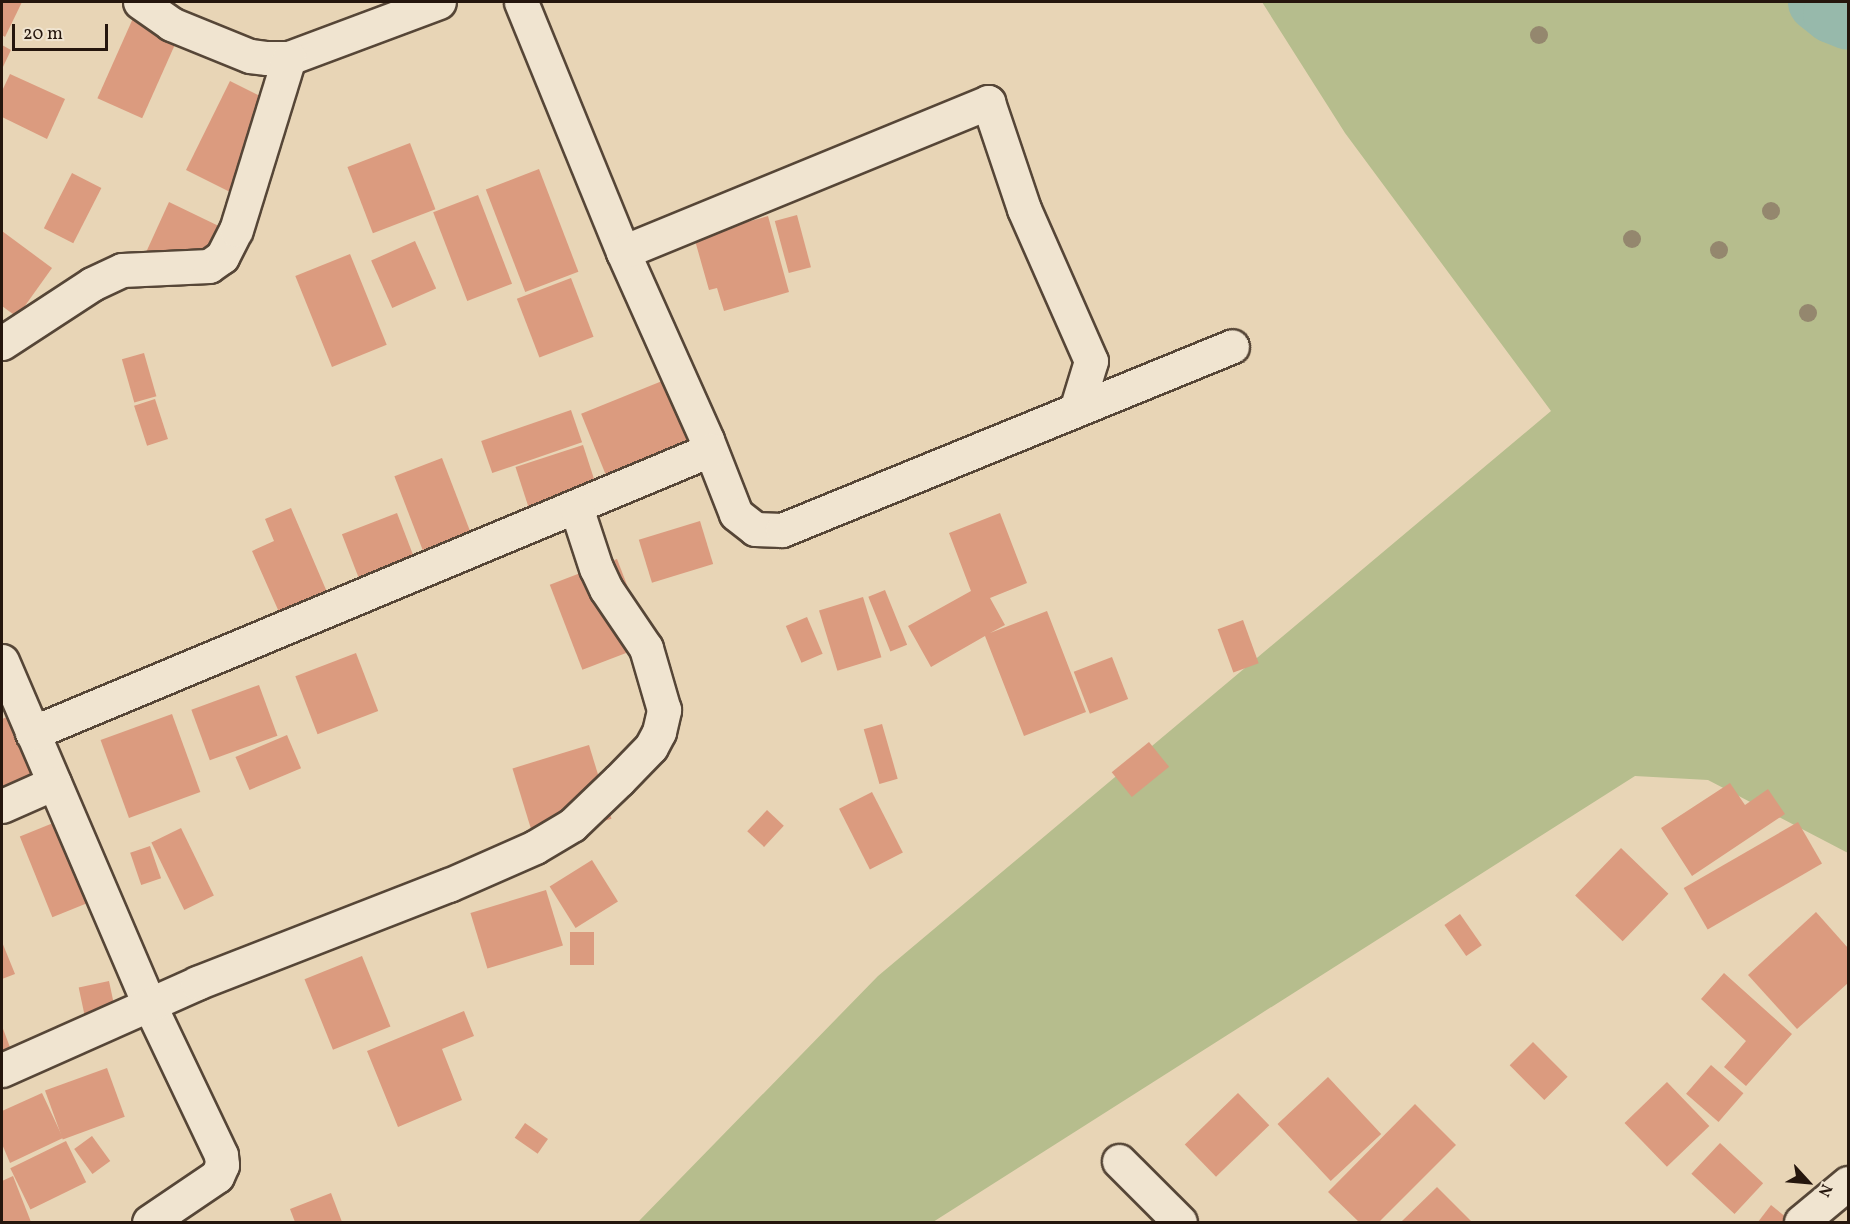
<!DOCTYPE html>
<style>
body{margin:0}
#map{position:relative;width:1850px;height:1224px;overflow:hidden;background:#e8d5b6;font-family:Vollkorn,serif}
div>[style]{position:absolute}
.green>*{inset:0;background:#b6bd8d}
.river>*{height:57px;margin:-28.5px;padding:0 28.5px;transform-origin:28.5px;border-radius:28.5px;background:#97b9ab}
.building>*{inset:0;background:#db9b7f;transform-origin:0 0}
.roads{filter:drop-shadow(2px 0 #564637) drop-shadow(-2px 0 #564637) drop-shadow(0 2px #564637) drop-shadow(0 -2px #564637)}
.minor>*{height:33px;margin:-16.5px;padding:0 16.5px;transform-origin:16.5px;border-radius:16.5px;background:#f0e4d0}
.trees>*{width:18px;height:18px;margin:-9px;border-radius:50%;background:#94876e}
span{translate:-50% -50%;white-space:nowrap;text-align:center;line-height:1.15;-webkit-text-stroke:4.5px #f0e4d0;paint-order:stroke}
.frame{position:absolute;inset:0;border:3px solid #25160d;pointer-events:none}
.north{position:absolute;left:1778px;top:1152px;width:60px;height:60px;-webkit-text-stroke:4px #f0e4d0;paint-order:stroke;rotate:116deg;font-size:16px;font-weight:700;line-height:24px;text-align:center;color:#25160d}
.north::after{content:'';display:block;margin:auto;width:21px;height:27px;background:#25160d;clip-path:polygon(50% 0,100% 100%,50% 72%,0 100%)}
.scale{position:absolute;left:12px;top:24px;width:96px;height:27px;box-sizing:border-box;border:3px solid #25160d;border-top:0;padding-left:8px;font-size:18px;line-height:21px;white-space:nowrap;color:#25160d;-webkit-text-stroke:4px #f0e4d0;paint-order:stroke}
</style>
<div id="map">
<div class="green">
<div style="clip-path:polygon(1262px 2px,1848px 2px,1848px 853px,1708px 780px,1635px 776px,933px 1222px,638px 1222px,878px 976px,1551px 411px,1345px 133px)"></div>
</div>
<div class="river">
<div style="left:1816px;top:2px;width:19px;rotate:39deg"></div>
<div style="left:1831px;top:14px;width:18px;rotate:22deg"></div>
</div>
<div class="building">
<div style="clip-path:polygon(2px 2px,22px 2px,5px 37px,2px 35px)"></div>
<div style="left:134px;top:16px;width:49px;height:90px;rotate:24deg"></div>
<div style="clip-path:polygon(2px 45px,11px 50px,2px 69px)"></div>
<div style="clip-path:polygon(10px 74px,65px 99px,47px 139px,2px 117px,2px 91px)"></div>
<div style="clip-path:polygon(230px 81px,266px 99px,248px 201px,186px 170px)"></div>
<div style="left:410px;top:143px;width:71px;height:67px;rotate:69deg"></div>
<div style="left:539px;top:169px;width:110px;height:57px;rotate:69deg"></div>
<div style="left:72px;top:173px;width:33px;height:62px;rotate:27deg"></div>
<div style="left:478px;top:195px;width:95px;height:48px;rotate:69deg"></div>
<div style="clip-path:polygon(169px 202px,227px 230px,213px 259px,143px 259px)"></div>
<div style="left:797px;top:215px;width:54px;height:23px;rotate:75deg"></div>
<div style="clip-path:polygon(768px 216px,789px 292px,724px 311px,717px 288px,709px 290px,694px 237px)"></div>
<div style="clip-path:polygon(2px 231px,52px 268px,17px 317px,2px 306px)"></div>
<div style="left:415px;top:241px;width:52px;height:48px;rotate:66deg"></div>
<div style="left:350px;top:254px;width:98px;height:59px;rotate:68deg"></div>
<div style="left:571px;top:278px;width:63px;height:58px;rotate:69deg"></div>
<div style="left:144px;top:353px;width:45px;height:23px;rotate:74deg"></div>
<div style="left:672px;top:377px;width:69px;height:98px;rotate:68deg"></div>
<div style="left:155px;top:399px;width:42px;height:22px;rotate:72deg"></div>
<div style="left:571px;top:410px;width:34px;height:95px;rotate:71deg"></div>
<div style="left:583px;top:445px;width:71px;height:71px;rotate:72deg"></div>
<div style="left:442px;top:458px;width:79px;height:51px;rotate:69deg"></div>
<div style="clip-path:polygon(291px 508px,327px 592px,279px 612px,252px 551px,274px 541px,265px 519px)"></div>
<div style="left:397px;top:513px;width:72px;height:59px;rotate:69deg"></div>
<div style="clip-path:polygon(1000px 513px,1027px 583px,990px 598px,1005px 625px,990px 633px,1047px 611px,1086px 712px,1024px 736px,985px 636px,931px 667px,908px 626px,971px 591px,949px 533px)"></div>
<div style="left:700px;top:521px;width:45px;height:64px;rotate:73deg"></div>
<div style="left:617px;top:559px;width:91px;height:72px;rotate:69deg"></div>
<div style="left:885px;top:590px;width:59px;height:18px;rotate:68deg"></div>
<div style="left:863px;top:597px;width:63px;height:46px;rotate:73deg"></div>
<div style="left:807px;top:617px;width:40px;height:23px;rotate:67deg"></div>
<div style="left:1243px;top:620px;width:46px;height:27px;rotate:70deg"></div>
<div style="left:356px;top:653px;width:62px;height:65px;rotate:69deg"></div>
<div style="left:1112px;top:657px;width:45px;height:41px;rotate:69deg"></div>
<div style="left:259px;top:685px;width:54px;height:72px;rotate:70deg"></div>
<div style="clip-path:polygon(26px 710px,49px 771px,2px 789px,2px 719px)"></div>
<div style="left:172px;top:714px;width:83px;height:76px;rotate:70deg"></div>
<div style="left:882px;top:724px;width:57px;height:19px;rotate:74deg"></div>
<div style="left:287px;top:735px;width:36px;height:56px;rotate:67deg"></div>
<div style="left:1149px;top:742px;width:32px;height:48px;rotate:51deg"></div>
<div style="left:589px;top:745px;width:77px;height:80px;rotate:73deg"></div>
<div style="clip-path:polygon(1730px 783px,1745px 805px,1768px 789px,1785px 814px,1692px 876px,1661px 828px)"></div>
<div style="left:872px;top:792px;width:68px;height:37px;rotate:63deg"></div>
<div style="left:767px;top:810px;width:23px;height:29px;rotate:43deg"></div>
<div style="left:68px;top:817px;width:87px;height:52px;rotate:68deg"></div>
<div style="left:1798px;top:822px;width:48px;height:132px;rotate:60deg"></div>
<div style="left:181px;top:828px;width:75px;height:33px;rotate:64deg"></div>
<div style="left:150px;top:846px;width:34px;height:21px;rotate:71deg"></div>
<div style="left:1621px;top:848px;width:66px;height:66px;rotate:44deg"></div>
<div style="left:592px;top:860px;width:49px;height:50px;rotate:58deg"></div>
<div style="left:546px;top:890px;width:58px;height:79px;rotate:73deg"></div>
<div style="clip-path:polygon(1816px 912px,1848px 948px,1848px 983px,1797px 1029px,1748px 975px)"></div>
<div style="left:1460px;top:914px;width:38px;height:19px;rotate:55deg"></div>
<div style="left:570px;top:932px;width:24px;height:33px"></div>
<div style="clip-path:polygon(2px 942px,15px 974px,2px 979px)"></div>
<div style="left:362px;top:956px;width:76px;height:62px;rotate:68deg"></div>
<div style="clip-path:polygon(1724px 973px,1792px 1034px,1746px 1086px,1724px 1067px,1746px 1041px,1701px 999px)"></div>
<div style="left:109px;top:981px;width:40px;height:31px;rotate:78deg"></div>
<div style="clip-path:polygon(464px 1011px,474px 1036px,442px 1049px,462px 1100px,398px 1127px,367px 1051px)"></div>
<div style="clip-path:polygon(2px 1026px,11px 1050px,2px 1053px)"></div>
<div style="left:1533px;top:1042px;width:49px;height:33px;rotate:45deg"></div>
<div style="left:1711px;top:1065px;width:43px;height:38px;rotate:41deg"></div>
<div style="left:107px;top:1068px;width:52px;height:66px;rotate:70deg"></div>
<div style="left:1328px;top:1077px;width:78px;height:69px;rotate:47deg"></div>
<div style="left:1667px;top:1082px;width:61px;height:59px;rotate:46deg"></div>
<div style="clip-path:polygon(42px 1093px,63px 1138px,10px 1163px,2px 1144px,2px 1111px)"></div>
<div style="left:1238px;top:1093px;width:45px;height:74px;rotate:46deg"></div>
<div style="clip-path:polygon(1415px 1104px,1456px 1145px,1379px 1222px,1359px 1222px,1328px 1192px)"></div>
<div style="left:525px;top:1123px;width:28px;height:18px;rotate:35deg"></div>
<div style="left:92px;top:1136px;width:31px;height:22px;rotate:54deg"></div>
<div style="left:66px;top:1141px;width:46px;height:62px;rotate:64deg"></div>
<div style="left:1720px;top:1143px;width:59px;height:42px;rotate:43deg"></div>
<div style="clip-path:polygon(13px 1176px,31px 1222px,2px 1222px,2px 1181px)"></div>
<div style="clip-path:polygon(1437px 1187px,1472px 1222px,1401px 1222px)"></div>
<div style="clip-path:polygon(331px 1193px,342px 1222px,295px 1222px,290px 1209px)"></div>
<div style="clip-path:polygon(1771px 1205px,1792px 1222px,1758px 1222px)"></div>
</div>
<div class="roads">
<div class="minor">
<div style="left:140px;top:2px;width:38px;rotate:35deg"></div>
<div style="left:171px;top:24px;width:85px;rotate:22.1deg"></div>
<div style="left:250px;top:56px;width:17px;rotate:7deg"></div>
<div style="left:267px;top:58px;width:22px"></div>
<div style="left:289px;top:58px;width:160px;rotate:-20.5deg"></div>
<div style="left:521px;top:2px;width:270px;rotate:67.8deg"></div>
<div style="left:623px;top:252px;width:206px;rotate:65.9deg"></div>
<div style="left:707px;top:440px;width:79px;rotate:68.6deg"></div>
<div style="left:736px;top:514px;width:24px;rotate:38deg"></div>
<div style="left:755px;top:529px;width:27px;rotate:2deg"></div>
<div style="left:782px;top:530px;width:486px;rotate:-22.2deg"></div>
<div style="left:623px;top:252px;width:395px;rotate:-22.3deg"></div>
<div style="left:988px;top:102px;width:113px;rotate:71.4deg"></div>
<div style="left:1024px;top:209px;width:166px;rotate:66.2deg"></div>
<div style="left:1091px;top:361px;width:51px;rotate:107deg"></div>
<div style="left:2px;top:343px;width:108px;rotate:-33.2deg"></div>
<div style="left:92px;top:284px;width:33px;rotate:-25deg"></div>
<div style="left:122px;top:270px;width:87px;rotate:-2.6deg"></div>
<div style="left:209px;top:266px;width:16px;rotate:-35deg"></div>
<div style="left:222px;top:257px;width:30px;rotate:-63deg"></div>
<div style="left:236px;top:230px;width:180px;rotate:-72.9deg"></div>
<div style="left:2px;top:661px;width:375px;rotate:66.8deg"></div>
<div style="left:150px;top:1006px;width:165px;rotate:64.5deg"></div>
<div style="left:221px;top:1155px;width:10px;rotate:84deg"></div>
<div style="left:222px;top:1165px;width:12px;rotate:114deg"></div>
<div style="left:217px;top:1176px;width:82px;rotate:145.9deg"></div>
<div style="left:32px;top:733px;width:735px;rotate:-22.66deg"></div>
<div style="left:2px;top:806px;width:57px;rotate:-23.9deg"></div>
<div style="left:2px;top:1070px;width:214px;rotate:-24deg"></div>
<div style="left:197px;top:983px;width:270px;rotate:-21.3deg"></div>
<div style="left:449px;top:885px;width:94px;rotate:-23.8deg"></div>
<div style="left:535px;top:847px;width:43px;rotate:-30.7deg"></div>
<div style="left:572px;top:825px;width:65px;rotate:-43.8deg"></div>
<div style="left:619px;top:780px;width:46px;rotate:-45.9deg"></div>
<div style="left:651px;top:747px;width:17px;rotate:-62deg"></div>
<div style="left:659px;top:732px;width:23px;rotate:-77deg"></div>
<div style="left:664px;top:710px;width:65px;rotate:-106.2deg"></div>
<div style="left:646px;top:648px;width:71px;rotate:-124.1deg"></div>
<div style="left:606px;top:589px;width:23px;rotate:-115deg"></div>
<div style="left:596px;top:568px;width:64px;rotate:-108.2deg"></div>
<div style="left:1119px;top:1161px;width:86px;rotate:45deg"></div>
<div style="left:1801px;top:1222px;width:61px;rotate:-39.7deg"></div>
</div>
</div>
<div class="trees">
<div style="left:1539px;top:35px"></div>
<div style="left:1771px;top:211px"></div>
<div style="left:1632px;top:239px"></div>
<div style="left:1719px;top:250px"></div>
<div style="left:1808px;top:313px"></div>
</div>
<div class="frame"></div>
<div class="north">N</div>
<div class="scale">20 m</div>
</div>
